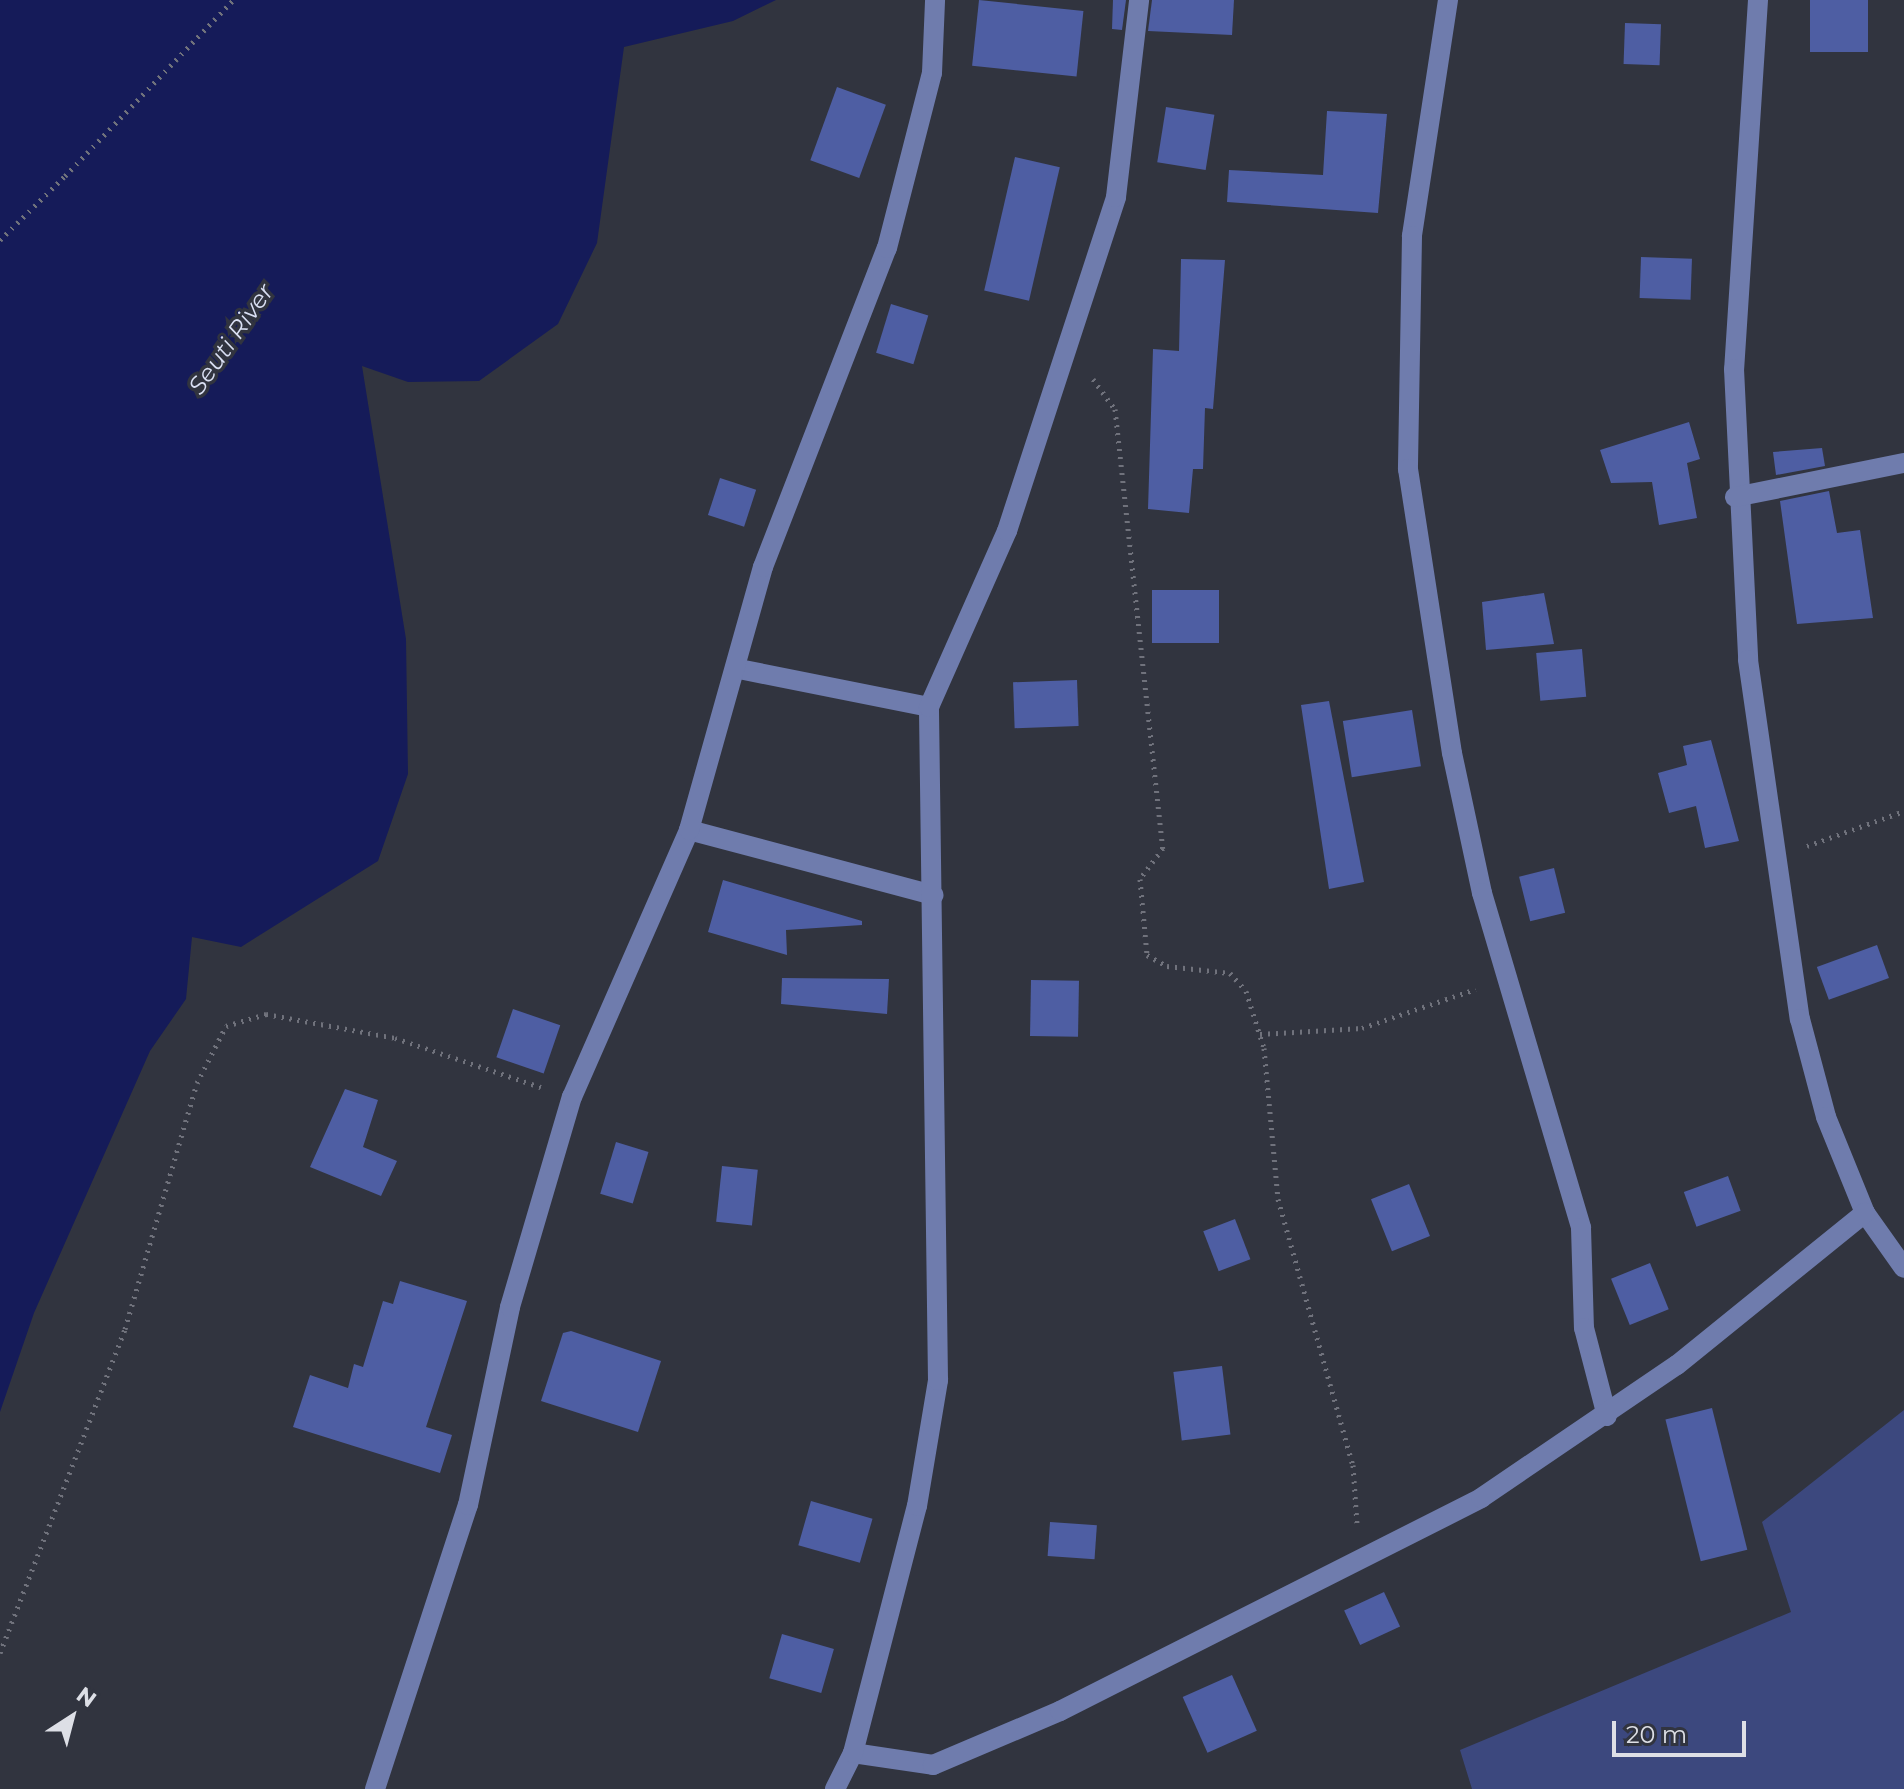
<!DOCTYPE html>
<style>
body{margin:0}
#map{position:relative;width:1904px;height:1789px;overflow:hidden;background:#31343f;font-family:Montserrat,sans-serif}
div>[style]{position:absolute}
.green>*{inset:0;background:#3c487e}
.water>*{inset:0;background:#151b59}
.building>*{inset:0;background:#4e5ea3;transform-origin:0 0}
.path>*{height:5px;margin-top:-2.5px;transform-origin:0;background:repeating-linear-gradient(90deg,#70727c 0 2px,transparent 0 8px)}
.minor>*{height:20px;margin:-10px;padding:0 10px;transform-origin:10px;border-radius:10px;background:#6f7cad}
span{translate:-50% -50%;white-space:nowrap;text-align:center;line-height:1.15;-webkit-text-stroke:7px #31343f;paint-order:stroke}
.water-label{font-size:24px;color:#d9dff3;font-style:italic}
.north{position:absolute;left:32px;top:1677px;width:80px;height:80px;-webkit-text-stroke:6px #31343f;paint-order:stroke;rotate:36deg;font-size:22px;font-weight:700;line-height:32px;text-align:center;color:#dddfe6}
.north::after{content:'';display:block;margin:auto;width:28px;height:36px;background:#dddfe6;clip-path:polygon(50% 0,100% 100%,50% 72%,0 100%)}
.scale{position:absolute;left:1612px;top:1721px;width:134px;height:36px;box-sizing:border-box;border:4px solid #dddfe6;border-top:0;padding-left:10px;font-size:24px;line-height:28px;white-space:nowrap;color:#dddfe6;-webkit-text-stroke:6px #31343f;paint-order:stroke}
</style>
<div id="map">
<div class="green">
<div style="clip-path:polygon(1904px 1410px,1904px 1789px,1472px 1789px,1460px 1750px,1791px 1612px,1762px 1522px)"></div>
</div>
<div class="water">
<div style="clip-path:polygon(0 0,776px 0,733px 21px,624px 47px,597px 243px,558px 324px,479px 381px,408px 382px,362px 366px,406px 639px,408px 774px,378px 861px,241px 947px,192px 937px,186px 999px,150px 1051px,34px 1313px,0 1412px)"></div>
</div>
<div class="building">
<div style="left:979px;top:0;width:105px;height:66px;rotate:6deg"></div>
<div style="clip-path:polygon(1113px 0,1126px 0,1122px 30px,1112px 29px)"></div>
<div style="clip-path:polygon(1152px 0,1234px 0,1232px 35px,1148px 31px)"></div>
<div style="left:1810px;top:0;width:58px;height:52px"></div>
<div style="left:1625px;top:23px;width:36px;height:41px;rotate:2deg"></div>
<div style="left:837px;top:87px;width:52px;height:78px;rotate:20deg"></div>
<div style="left:1166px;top:107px;width:49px;height:56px;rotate:9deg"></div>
<div style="clip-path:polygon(1327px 111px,1387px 114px,1378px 213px,1227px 202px,1229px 170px,1323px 175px)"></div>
<div style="left:1015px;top:157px;width:46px;height:137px;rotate:13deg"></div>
<div style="left:1641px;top:257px;width:51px;height:41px;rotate:2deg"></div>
<div style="clip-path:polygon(1181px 259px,1225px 260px,1213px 409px,1205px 408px,1203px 469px,1193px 469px,1189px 513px,1148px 509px,1153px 349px,1179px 351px)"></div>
<div style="left:891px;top:304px;width:39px;height:51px;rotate:17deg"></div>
<div style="clip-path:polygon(1689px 422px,1700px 459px,1687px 463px,1697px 518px,1659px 525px,1652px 482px,1611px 483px,1600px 450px)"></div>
<div style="clip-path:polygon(1822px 448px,1825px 466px,1776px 475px,1773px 452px)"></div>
<div style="left:720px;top:478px;width:38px;height:39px;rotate:18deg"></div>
<div style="clip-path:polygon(1829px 491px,1837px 533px,1860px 530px,1873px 618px,1797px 624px,1780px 501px)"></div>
<div style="left:1152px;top:590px;width:67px;height:53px"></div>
<div style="clip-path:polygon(1544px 593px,1554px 644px,1486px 650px,1482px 602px)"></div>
<div style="left:1582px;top:649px;width:48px;height:46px;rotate:85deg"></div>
<div style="left:1077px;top:680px;width:46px;height:64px;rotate:88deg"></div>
<div style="clip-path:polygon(1329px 701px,1364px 882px,1329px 889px,1301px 705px)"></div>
<div style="left:1412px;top:710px;width:57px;height:70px;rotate:81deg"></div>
<div style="clip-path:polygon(1711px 740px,1739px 841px,1705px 848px,1696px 806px,1669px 813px,1658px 773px,1687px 765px,1683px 746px)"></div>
<div style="left:1554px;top:868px;width:46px;height:36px;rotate:76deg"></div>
<div style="clip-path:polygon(723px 880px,862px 921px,862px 925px,786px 930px,787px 955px,708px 932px)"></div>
<div style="left:1877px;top:945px;width:35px;height:64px;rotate:70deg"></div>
<div style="clip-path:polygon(782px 978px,889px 979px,887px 1014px,781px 1004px)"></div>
<div style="left:1031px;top:980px;width:48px;height:56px;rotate:1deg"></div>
<div style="left:513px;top:1009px;width:50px;height:51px;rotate:19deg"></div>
<div style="clip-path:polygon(345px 1089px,378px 1100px,363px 1147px,397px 1161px,381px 1196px,310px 1167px)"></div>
<div style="left:616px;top:1142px;width:34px;height:54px;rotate:17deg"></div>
<div style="left:722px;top:1166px;width:36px;height:56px;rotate:6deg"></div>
<div style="left:1728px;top:1176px;width:37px;height:47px;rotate:70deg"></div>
<div style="left:1409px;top:1184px;width:56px;height:41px;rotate:68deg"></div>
<div style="left:1235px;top:1219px;width:43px;height:34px;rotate:69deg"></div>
<div style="left:1650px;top:1263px;width:50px;height:42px;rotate:68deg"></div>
<div style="clip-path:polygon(400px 1281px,467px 1301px,426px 1427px,452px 1435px,440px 1473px,293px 1427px,310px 1375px,348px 1388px,354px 1364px,363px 1367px,383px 1301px,393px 1304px)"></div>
<div style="clip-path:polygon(571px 1331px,661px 1361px,638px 1432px,541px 1401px,563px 1333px)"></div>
<div style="left:1222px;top:1366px;width:69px;height:49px;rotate:83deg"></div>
<div style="left:1712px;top:1408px;width:146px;height:48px;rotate:76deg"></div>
<div style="left:811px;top:1501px;width:64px;height:46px;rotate:16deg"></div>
<div style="left:1050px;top:1522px;width:47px;height:34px;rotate:4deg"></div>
<div style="left:1384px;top:1592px;width:38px;height:44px;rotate:65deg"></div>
<div style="left:782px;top:1634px;width:54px;height:46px;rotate:16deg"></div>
<div style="left:1232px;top:1675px;width:61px;height:54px;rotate:66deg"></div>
</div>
<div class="path">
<div style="left:65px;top:176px;width:243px;rotate:-46.3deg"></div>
<div style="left:0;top:240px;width:95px;rotate:-44.6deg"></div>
<div style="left:1093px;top:379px;width:37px;rotate:54deg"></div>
<div style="left:1115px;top:409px;width:442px;rotate:83.8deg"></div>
<div style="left:1163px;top:848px;width:39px;rotate:127deg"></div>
<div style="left:1140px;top:879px;width:76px;rotate:84.7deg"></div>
<div style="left:1147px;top:955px;width:23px;rotate:29deg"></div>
<div style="left:1167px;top:966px;width:63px;rotate:6.3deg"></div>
<div style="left:1230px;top:973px;width:24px;rotate:48deg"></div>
<div style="left:1246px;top:991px;width:60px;rotate:72.5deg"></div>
<div style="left:1264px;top:1048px;width:152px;rotate:84.7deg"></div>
<div style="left:1278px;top:1199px;width:276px;rotate:74.3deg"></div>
<div style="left:1353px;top:1465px;width:58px;rotate:86.1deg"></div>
<div style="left:1807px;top:846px;width:103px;rotate:-19.8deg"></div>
<div style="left:1260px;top:1034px;width:102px;rotate:-3.4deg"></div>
<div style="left:1362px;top:1028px;width:120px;rotate:-18.9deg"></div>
<div style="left:0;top:1653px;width:347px;rotate:-68.9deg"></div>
<div style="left:125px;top:1329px;width:256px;rotate:-73.7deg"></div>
<div style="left:197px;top:1083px;width:64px;rotate:-63deg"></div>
<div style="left:226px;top:1026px;width:42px;rotate:-16.7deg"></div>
<div style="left:266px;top:1014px;width:131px;rotate:10.5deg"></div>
<div style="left:395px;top:1038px;width:154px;rotate:18.6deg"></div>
</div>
<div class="minor">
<div style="left:1448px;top:0;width:239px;rotate:98.7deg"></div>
<div style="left:1412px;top:236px;width:233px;rotate:91deg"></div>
<div style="left:1408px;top:469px;width:287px;rotate:81.2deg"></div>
<div style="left:1452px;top:753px;width:143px;rotate:77.9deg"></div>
<div style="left:1482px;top:893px;width:349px;rotate:73.5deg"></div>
<div style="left:1581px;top:1228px;width:100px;rotate:88.3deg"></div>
<div style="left:1584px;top:1328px;width:91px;rotate:75.4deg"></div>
<div style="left:1758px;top:0;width:370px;rotate:93.7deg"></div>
<div style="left:1734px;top:369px;width:291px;rotate:87.2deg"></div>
<div style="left:1748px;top:660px;width:363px;rotate:81.8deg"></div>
<div style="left:1800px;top:1019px;width:101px;rotate:75.1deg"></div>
<div style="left:1826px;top:1117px;width:104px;rotate:67.9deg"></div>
<div style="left:1865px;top:1213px;width:67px;rotate:54.7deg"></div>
<div style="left:1735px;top:497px;width:172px;rotate:-11.4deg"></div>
<div style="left:739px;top:669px;width:194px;rotate:11.3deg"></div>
<div style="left:689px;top:830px;width:253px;rotate:14.9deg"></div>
<div style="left:853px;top:1753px;width:81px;rotate:8.5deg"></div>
<div style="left:933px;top:1765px;width:138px;rotate:-23deg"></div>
<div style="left:1060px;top:1711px;width:472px;rotate:-26.8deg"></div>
<div style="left:1481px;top:1498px;width:237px;rotate:-34.2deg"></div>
<div style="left:1677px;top:1365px;width:242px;rotate:-39deg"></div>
<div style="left:375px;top:1789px;width:299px;rotate:-71.9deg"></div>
<div style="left:468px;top:1505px;width:202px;rotate:-78deg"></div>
<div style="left:510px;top:1307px;width:219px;rotate:-73.6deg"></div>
<div style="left:572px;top:1097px;width:292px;rotate:-66.3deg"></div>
<div style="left:689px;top:830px;width:273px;rotate:-74.3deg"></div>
<div style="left:763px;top:567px;width:342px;rotate:-68.8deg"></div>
<div style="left:887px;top:248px;width:181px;rotate:-75.6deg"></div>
<div style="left:932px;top:73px;width:73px;rotate:-87.6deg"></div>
<div style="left:835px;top:1789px;width:40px;rotate:-63.4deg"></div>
<div style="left:853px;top:1753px;width:255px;rotate:-75.5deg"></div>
<div style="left:917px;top:1506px;width:128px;rotate:-80.5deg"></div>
<div style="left:938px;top:1380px;width:673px;rotate:-90.77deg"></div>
<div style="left:929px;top:707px;width:193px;rotate:-66.1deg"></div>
<div style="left:1007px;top:531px;width:351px;rotate:-71.9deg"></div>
<div style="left:1116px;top:197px;width:198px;rotate:-83.3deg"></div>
</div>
<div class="water-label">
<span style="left:231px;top:339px;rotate:-55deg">Seuti River</span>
</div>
<div class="north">N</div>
<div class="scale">20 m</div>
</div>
